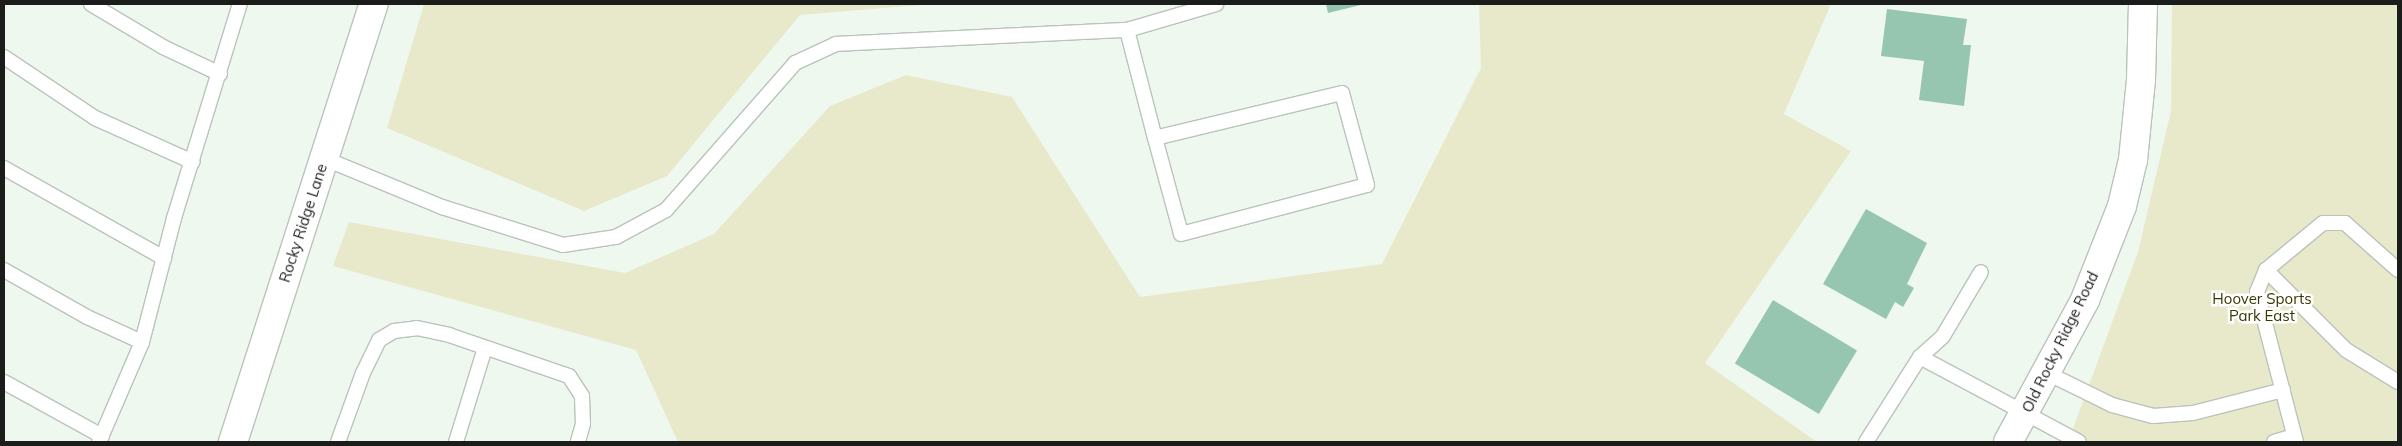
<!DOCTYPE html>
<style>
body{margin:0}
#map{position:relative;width:2402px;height:446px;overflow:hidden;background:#eff8ef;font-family:Mulish,sans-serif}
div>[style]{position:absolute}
.green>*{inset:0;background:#e8e9cb}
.building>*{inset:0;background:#96c5b0;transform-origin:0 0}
.roads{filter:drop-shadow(1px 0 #bac3bb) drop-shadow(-1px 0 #bac3bb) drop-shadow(0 1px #bac3bb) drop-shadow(0 -1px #bac3bb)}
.lane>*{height:14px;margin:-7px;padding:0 7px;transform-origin:7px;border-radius:7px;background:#fff}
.street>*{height:28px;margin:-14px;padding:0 14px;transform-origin:14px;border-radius:14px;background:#fff}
.secondary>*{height:28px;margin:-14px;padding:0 14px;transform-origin:14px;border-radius:14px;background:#fff}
span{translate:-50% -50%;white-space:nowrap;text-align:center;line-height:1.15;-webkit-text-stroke:5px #fff;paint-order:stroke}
.street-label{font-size:15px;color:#1a1d1a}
.park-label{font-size:15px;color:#3a3802}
.frame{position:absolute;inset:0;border:5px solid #1a1d1a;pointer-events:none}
</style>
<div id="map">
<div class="green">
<div style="clip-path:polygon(424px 4px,932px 4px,800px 15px,667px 176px,584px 211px,387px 128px)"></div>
<div style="clip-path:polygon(1479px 4px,1831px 4px,1784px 114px,1851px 151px,1705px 363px,1817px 442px,678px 442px,636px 350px,333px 266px,349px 222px,625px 273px,714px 234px,830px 106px,906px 75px,1012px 97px,1140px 297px,1382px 264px,1481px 68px)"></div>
<div style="clip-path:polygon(2172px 4px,2398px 4px,2398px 442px,2068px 442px,2138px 252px,2171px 111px)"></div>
</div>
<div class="building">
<div style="clip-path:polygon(1326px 4px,1365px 4px,1328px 13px)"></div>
<div style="clip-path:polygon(1887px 9px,1967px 19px,1963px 45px,1971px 45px,1964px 106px,1919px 100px,1924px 61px,1881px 56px)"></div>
<div style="clip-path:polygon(1866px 209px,1927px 243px,1907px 284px,1914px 288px,1903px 307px,1895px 302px,1886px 319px,1823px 284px)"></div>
<div style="left:1773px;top:300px;width:98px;height:74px;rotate:31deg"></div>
</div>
<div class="roads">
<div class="lane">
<div style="left:91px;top:4px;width:84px;rotate:30.8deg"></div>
<div style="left:163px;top:47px;width:63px;rotate:25.3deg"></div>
<div style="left:1127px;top:30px;width:93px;rotate:-16.3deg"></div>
<div style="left:4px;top:57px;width:110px;rotate:33.8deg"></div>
<div style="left:95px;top:118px;width:107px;rotate:24.2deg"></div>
<div style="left:323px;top:158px;width:129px;rotate:22.4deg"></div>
<div style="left:442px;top:207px;width:127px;rotate:17.4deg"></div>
<div style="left:563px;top:245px;width:54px;rotate:-8.6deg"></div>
<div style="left:616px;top:237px;width:57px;rotate:-28.4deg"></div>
<div style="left:666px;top:210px;width:196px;rotate:-48.7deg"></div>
<div style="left:795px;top:63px;width:45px;rotate:-24.9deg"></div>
<div style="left:836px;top:44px;width:291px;rotate:-2.8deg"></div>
<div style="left:1127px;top:30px;width:112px;rotate:75.5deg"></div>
<div style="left:1155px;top:138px;width:99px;rotate:74.8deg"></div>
<div style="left:1181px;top:234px;width:192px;rotate:-14.8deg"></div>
<div style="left:1367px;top:185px;width:95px;rotate:-105.2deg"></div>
<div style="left:1342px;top:93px;width:192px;rotate:166.5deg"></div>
<div style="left:4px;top:168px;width:184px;rotate:29.4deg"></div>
<div style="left:4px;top:270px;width:95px;rotate:29.5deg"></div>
<div style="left:87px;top:317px;width:60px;rotate:24.4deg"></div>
<div style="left:2266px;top:270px;width:113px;rotate:45deg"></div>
<div style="left:2346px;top:350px;width:61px;rotate:31.6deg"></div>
<div style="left:1920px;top:357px;width:180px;rotate:28.1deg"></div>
<div style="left:2047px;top:373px;width:72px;rotate:26.2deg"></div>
<div style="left:2112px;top:405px;width:42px;rotate:15deg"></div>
<div style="left:2153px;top:416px;width:40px;rotate:-4.3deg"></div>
<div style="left:2193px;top:413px;width:93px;rotate:-14.3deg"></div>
<div style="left:4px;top:382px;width:112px;rotate:28.9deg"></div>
<div style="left:99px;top:442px;width:109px;rotate:-66.7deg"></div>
<div style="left:142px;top:342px;width:128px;rotate:-75.5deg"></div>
<div style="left:174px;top:218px;width:224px;rotate:-72.9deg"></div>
<div style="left:338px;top:442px;width:73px;rotate:-70.1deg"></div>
<div style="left:363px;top:373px;width:37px;rotate:-64deg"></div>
<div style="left:379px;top:340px;width:17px;rotate:-31deg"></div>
<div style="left:394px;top:331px;width:23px;rotate:-7deg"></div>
<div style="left:417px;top:328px;width:33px;rotate:12deg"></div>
<div style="left:449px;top:335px;width:127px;rotate:18.9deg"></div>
<div style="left:569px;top:376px;width:24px;rotate:57deg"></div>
<div style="left:582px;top:396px;width:28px;rotate:88deg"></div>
<div style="left:583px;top:424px;width:19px;rotate:106deg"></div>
<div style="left:456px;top:442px;width:98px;rotate:-72.9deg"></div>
<div style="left:1866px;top:442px;width:101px;rotate:-57.6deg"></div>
<div style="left:1920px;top:357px;width:31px;rotate:-42deg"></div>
<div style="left:1943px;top:336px;width:74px;rotate:-59.3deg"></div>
<div style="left:2274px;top:442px;width:21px;rotate:-17deg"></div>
<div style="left:2296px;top:442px;width:155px;rotate:-104.6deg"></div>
<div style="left:2257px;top:292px;width:24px;rotate:-68deg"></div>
<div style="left:2266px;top:270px;width:74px;rotate:-39.5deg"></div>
<div style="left:2323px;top:223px;width:22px"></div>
<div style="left:2345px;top:223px;width:71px;rotate:41.6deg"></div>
</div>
<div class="street">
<div style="left:233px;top:442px;width:460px;rotate:-72.2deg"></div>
</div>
<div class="secondary">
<div style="left:2008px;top:442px;width:162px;rotate:-61.5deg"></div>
<div style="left:2085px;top:300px;width:101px;rotate:-68.5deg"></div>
<div style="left:2122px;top:206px;width:47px;rotate:-76.6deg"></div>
<div style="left:2133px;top:160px;width:80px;rotate:-84.3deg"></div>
<div style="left:2141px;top:80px;width:76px;rotate:-88.5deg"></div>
</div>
</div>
<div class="street-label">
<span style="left:303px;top:223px;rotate:-72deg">Rocky Ridge Lane</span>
<span style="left:2060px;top:342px;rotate:-64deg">Old Rocky Ridge Road</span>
</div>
<div class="park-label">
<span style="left:2262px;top:307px">Hoover Sports<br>Park East</span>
</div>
<div class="frame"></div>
</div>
